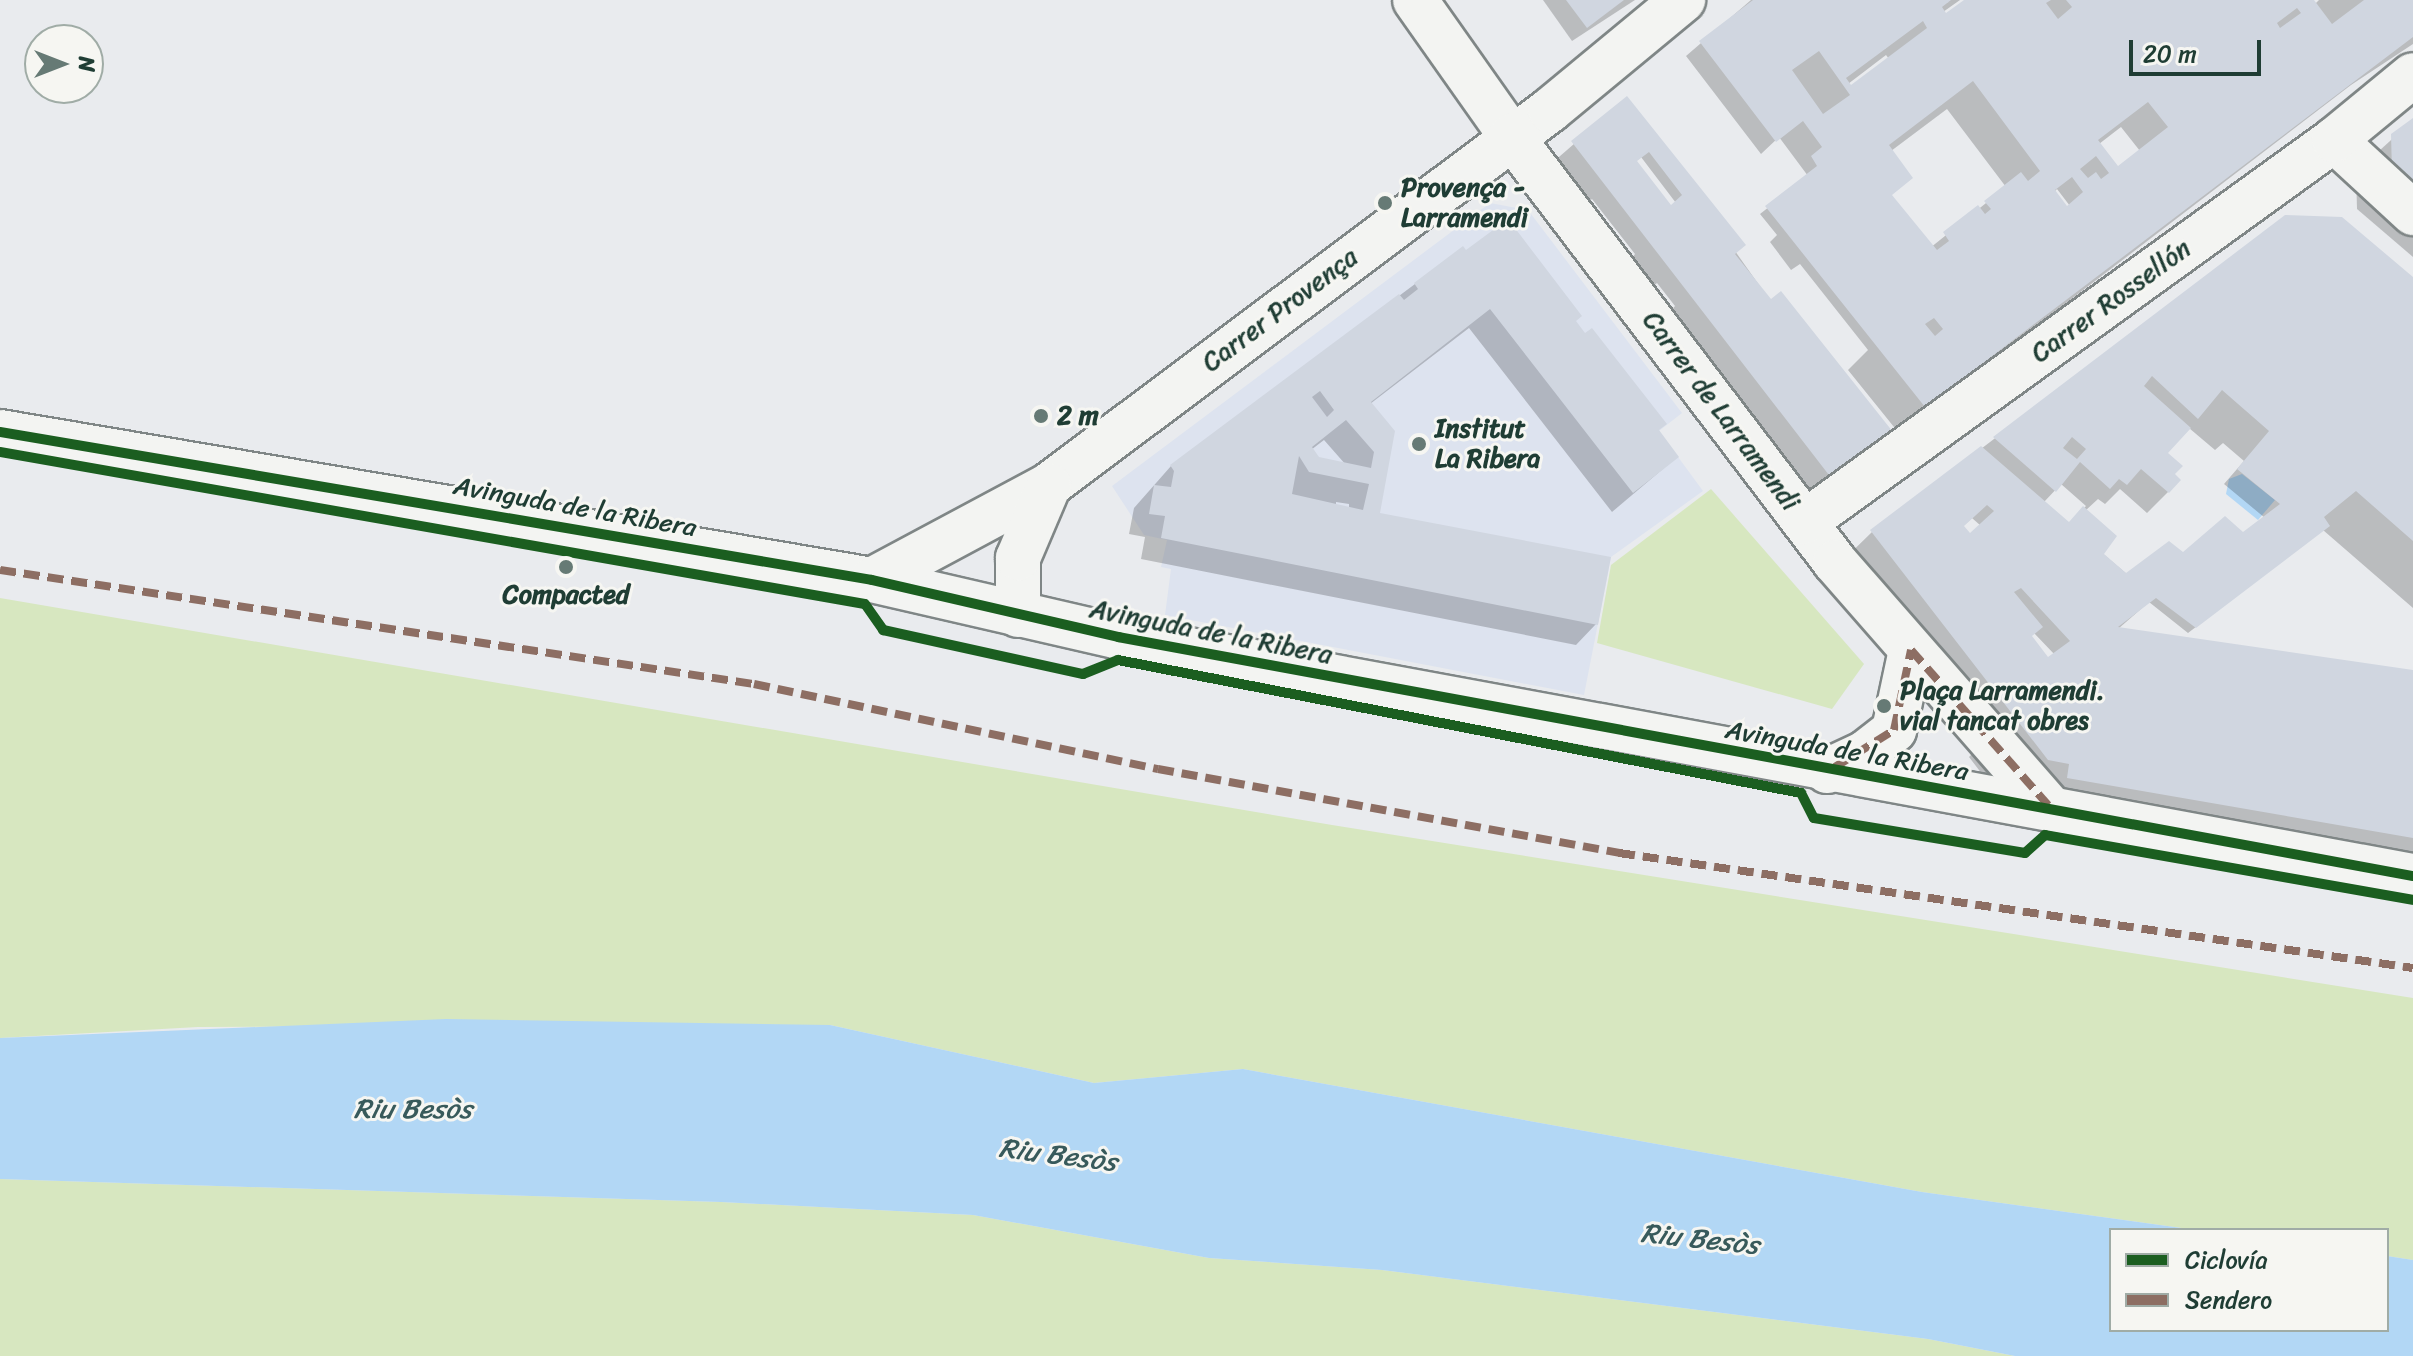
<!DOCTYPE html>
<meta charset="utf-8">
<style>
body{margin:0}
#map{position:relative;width:2413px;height:1356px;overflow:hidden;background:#e9ebee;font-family:Sriracha,sans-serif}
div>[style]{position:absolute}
.built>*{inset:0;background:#dde3ef}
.green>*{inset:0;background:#d7e7c0}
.water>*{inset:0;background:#b2d7f5}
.shadow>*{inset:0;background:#0003}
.building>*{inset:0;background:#d0d6e0}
.roads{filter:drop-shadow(2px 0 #7f8686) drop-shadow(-2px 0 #7f8686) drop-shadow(0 2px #7f8686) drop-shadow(0 -2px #7f8686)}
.minor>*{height:44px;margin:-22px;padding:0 22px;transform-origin:22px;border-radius:22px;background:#f3f4f2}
.quiet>*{height:8px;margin-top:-4px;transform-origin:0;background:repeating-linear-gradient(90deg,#8d6e63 0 16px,transparent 0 24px)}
.cycleway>*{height:10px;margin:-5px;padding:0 5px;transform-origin:5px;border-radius:5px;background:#1b5e20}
.dots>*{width:22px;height:22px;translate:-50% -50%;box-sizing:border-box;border:4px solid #f6f6f2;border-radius:50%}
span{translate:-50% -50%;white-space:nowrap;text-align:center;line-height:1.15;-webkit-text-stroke:6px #f6f6f2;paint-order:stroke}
.poi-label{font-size:26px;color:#1f3d34;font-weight:700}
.left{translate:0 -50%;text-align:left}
.street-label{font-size:26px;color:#1f3d34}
.water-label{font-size:28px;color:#385a5b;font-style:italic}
.legend{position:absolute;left:2109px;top:1228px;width:280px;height:104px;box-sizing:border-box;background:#f6f6f2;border:2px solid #a0aca6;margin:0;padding:10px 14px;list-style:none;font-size:24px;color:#1f3d34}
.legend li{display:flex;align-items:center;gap:16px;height:40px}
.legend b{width:40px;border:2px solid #a0aca6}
.north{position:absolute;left:24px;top:24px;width:80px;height:80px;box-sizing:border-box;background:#f6f6f2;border:2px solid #a0aca6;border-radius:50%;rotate:90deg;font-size:22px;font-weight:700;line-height:32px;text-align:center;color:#1f3d34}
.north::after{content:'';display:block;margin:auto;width:28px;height:36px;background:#667a75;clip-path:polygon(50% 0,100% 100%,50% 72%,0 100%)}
.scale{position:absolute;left:2129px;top:40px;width:132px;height:36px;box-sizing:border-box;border:4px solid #1f3d34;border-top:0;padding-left:10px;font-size:24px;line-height:28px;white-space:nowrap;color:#1f3d34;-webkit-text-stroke:6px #f6f6f2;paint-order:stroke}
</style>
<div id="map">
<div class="built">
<div style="clip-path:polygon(1490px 203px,1528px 210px,1682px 413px,1659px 431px,1703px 491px,1611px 557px,1584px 695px,1165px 615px,1171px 569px,1161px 567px,1167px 540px,1144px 535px,1112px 486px)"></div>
</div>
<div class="green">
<div style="clip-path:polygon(1711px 489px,1864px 664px,1832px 709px,1597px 643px,1611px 565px)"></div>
<div style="clip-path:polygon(0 598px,1332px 825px,2413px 998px,2413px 1260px,2387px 1256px,2387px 1230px,2196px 1230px,1922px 1192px,1243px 1069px,1094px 1083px,830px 1025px,198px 1027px,0 1038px)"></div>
<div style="clip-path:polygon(0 1179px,721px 1202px,973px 1215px,1209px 1258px,1382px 1270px,1928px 1339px,2015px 1356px,0 1356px)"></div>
</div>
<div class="water">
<div style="clip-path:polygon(2242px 474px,2275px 500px,2258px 520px,2226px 494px,2229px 479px)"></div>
<div style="clip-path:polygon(446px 1019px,830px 1025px,1094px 1083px,1243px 1069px,1922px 1192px,2196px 1230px,2111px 1230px,2111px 1330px,2387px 1330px,2387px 1256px,2413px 1260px,2413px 1356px,2015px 1356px,1928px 1339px,1382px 1270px,1209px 1258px,973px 1215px,721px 1202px,0 1179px,0 1038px)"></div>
</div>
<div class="shadow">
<div style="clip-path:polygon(1543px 0,1635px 0,1572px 41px)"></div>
<div style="clip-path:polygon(evenodd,1751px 0,1960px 0,1943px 12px,1946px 16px,1968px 0,2312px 0,2315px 4px,2319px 0,2413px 0,2413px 44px,2351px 85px,1898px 432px,1848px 370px,1868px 350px,1800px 264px,1791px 270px,1770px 242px,1777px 235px,1760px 214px,1808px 176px,1779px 137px,1761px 154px,1686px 56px,1751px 0,1886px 55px,1889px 59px,1850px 87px,1848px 84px,1886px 55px,1751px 0,1947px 109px,2006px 187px,1930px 248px,1890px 196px,1891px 151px,1947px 109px,1751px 0,2121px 127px,2140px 151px,2118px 168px,2099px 144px,2121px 127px,1751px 0,2057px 189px,2070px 206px,2066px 209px,2054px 192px,2057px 189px,1751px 0,1937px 396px,1937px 401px,1918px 415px,1916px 412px,1937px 396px)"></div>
<div style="clip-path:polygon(evenodd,1627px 98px,1771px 302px,1890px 432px,1788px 521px,1669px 313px,1675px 306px,1657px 283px,1650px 289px,1629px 262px,1635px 254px,1592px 199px,1585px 205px,1552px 163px,1627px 98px,1641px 157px,1676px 203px,1670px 208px,1635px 162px,1641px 157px)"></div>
<div style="clip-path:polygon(2413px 120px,2413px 257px,2357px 209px,2356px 172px)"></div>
<div style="clip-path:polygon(evenodd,2285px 217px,2413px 280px,2413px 608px,2323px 530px,2188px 633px,2149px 602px,2118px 629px,2413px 672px,2413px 888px,2005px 804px,1969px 757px,1986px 740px,1828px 575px,1872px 532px,2285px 217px,2189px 428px,2215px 450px,2223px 443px,2244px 461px,2224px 484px,2265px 518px,2243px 534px,2128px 575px,2102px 553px,2085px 511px,2098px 499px,2105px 504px,2120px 489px,2147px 513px,2168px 492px,2172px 474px,2165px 453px,2189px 428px,2285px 217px,2061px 484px,2086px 506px,2069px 524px,2044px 502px,2061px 484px,2285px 217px,1972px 518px,1981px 526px,1970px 537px,1961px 528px,1972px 518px,2285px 217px,2034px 633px,2055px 655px,2048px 660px,2030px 637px,2034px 633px)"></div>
<div style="clip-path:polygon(evenodd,1415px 284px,1574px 321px,1677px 457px,1612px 512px,1469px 328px,1370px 404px,1393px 432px,1378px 514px,1596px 624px,1576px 645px,1141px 559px,1145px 537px,1129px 534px,1134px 508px,1171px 466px,1415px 284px,1324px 440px,1346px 465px,1318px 459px,1311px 450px,1324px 440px,1415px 284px,1336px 502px,1349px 504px,1349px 509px,1336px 506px,1336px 502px)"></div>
</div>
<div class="building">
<div style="clip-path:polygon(1566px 0,1624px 0,1587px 28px)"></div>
<div style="clip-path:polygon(evenodd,1753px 0,1951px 0,1942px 7px,1946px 13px,1964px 0,2051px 0,2046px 3px,2058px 19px,2072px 7px,2066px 0,2314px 0,2332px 24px,2364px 0,2413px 0,2413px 37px,1925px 407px,1765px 206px,1817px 166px,1811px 156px,1822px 147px,1803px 121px,1776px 142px,1699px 41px,1753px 0,2297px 8px,2301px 13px,2280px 28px,2277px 23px,2297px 8px,1753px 0,1923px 21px,1927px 28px,1851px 85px,1846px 78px,1923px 21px,1753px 0,1819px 51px,1850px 95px,1823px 114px,1792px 70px,1819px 51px,1753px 0,1973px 81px,2040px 171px,2028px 181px,2021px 172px,1984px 201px,1991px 209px,1985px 214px,1978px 205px,1943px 232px,1949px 241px,1937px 250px,1892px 195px,1913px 178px,1889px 145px,1973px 81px,1753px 0,2148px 102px,2168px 127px,2118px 166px,2098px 140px,2148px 102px,1753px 0,2096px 156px,2109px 173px,2101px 179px,2096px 172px,2088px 178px,2080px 169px,2096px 156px,1753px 0,2072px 177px,2083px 192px,2067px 206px,2055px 190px,2072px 177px,1753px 0,1934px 318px,1943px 329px,1935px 336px,1925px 324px,1934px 318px)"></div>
<div style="clip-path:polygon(evenodd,1627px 96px,1746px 245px,1735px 254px,1771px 299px,1781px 291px,1893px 432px,1832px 479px,1571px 141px,1627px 96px,1649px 152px,1682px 195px,1671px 205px,1637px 161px,1649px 152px)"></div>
<div style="clip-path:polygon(2413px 118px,2413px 191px,2392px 173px,2391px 134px)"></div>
<div style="clip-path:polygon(evenodd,2285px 215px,2342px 217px,2413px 277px,2413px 541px,2356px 491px,2324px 517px,2330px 526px,2196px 628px,2156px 598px,2118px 627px,2413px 670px,2413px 838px,2067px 778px,2069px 764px,2048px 760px,1870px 530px,1981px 446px,2069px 522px,2083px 506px,2117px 536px,2104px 554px,2126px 573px,2169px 541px,2183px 552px,2225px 516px,2243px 532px,2280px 504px,2237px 469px,2269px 431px,2222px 390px,2198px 419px,2152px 376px,2144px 386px,2191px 428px,2168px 453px,2183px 466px,2175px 474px,2181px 480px,2169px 493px,2141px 469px,2127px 485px,2119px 479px,2110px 489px,2080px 462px,2056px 492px,1993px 437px,2285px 215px,2072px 437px,2086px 449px,2077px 459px,2063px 448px,2072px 437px,2285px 215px,1987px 505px,1994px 511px,1970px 533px,1964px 526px,1987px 505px,2285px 215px,2021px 588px,2070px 641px,2048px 657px,2032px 636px,2043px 627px,2014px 592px,2021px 588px)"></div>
<div style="clip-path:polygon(evenodd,1508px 219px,1582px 316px,1576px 321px,1585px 333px,1592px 328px,1667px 424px,1659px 430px,1679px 457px,1633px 493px,1490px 309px,1371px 402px,1395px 431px,1380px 513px,1611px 557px,1598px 625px,1161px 538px,1165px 516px,1149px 514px,1154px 485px,1171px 487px,1174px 471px,1170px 465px,1399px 294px,1404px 300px,1418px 289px,1414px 283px,1463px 246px,1466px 250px,1508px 219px,1320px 391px,1334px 410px,1327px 417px,1312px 397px,1320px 391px,1508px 219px,1346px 420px,1374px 452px,1371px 468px,1319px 457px,1312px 447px,1346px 420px,1508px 219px,1299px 456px,1309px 472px,1369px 484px,1363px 510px,1292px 494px,1299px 456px)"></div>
</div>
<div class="roads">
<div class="minor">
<div style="left:1415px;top:0;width:166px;rotate:54.8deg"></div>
<div style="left:1511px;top:136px;width:535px;rotate:52.74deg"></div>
<div style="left:1835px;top:562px;width:323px;rotate:48.8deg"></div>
<div style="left:2334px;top:140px;width:108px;rotate:42.7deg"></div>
<div style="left:0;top:432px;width:884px;rotate:9.63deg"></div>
<div style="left:872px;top:580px;width:253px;rotate:13deg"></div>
<div style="left:1118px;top:637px;width:1317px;rotate:10.46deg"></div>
<div style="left:1805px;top:522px;width:653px;rotate:-35.83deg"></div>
<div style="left:2334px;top:140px;width:102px;rotate:-39.4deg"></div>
<div style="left:872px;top:580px;width:201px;rotate:-28.2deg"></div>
<div style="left:1049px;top:485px;width:626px;rotate:-36.81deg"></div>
<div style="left:1550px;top:110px;width:173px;rotate:-39.6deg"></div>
<div style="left:1018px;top:615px;width:57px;rotate:-90deg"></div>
<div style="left:1018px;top:558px;width:79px;rotate:-67deg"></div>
<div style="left:1827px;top:771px;width:42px;rotate:-25.3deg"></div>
<div style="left:1865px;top:753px;width:37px;rotate:-38deg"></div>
<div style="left:1894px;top:730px;width:82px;rotate:-78deg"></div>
</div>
</div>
<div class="quiet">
<div style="left:0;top:570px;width:763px;rotate:8.6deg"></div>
<div style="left:754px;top:684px;width:413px;rotate:11.9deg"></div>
<div style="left:1158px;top:769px;width:469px;rotate:10.3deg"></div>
<div style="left:1619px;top:853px;width:802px;rotate:8.24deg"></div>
<div style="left:1911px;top:650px;width:207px;rotate:48.5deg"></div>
<div style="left:1835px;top:767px;width:70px;rotate:-32.1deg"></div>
<div style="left:1894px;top:730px;width:82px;rotate:-78deg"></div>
</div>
<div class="cycleway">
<div style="left:0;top:432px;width:884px;rotate:9.63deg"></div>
<div style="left:872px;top:580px;width:253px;rotate:13deg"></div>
<div style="left:1118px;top:637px;width:1317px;rotate:10.46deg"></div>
<div style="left:0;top:452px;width:878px;rotate:9.97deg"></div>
<div style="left:865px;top:604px;width:32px;rotate:55deg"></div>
<div style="left:883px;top:630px;width:205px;rotate:12.4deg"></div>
<div style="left:1083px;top:674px;width:38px;rotate:-22deg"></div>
<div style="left:1118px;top:660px;width:696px;rotate:11.02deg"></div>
<div style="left:1801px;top:793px;width:28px;rotate:63deg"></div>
<div style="left:1814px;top:818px;width:214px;rotate:9.4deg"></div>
<div style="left:2025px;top:853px;width:27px;rotate:-42deg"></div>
<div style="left:2045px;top:835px;width:374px;rotate:10deg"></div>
</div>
<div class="dots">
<div style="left:1385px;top:203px;background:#667a75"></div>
<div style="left:1041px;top:416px;background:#667a75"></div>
<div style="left:1419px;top:444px;background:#667a75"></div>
<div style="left:566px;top:567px;background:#667a75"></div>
<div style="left:1884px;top:706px;background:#667a75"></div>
</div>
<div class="poi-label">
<span class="left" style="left:1401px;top:203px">Provença -<br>Larramendi</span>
<span class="left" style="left:1057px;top:416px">2 m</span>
<span class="left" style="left:1435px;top:444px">Institut<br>La Ribera</span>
<span style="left:566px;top:595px">Compacted</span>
<span class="left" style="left:1900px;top:706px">Plaça Larramendi.<br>vial tancat obres</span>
</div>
<div class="street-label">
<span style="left:2111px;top:301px;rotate:-36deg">Carrer Rossellón</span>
<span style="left:1280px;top:310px;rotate:-37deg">Carrer Provença</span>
<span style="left:1721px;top:411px;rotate:53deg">Carrer de Larramendi</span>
<span style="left:575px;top:507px;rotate:10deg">Avinguda de la Ribera</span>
<span style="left:1211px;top:632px;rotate:11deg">Avinguda de la Ribera</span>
<span style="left:1847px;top:751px;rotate:10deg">Avinguda de la Ribera</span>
</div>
<div class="water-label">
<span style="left:413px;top:1109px">Riu Besòs</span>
<span style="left:1058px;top:1155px;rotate:7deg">Riu Besòs</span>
<span style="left:1700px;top:1239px;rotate:6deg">Riu Besòs</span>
</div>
<ul class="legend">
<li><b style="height:10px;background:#1b5e20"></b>Ciclovía</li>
<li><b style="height:10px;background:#8d6e63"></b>Sendero</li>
</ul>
<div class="north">N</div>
<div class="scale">20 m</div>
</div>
